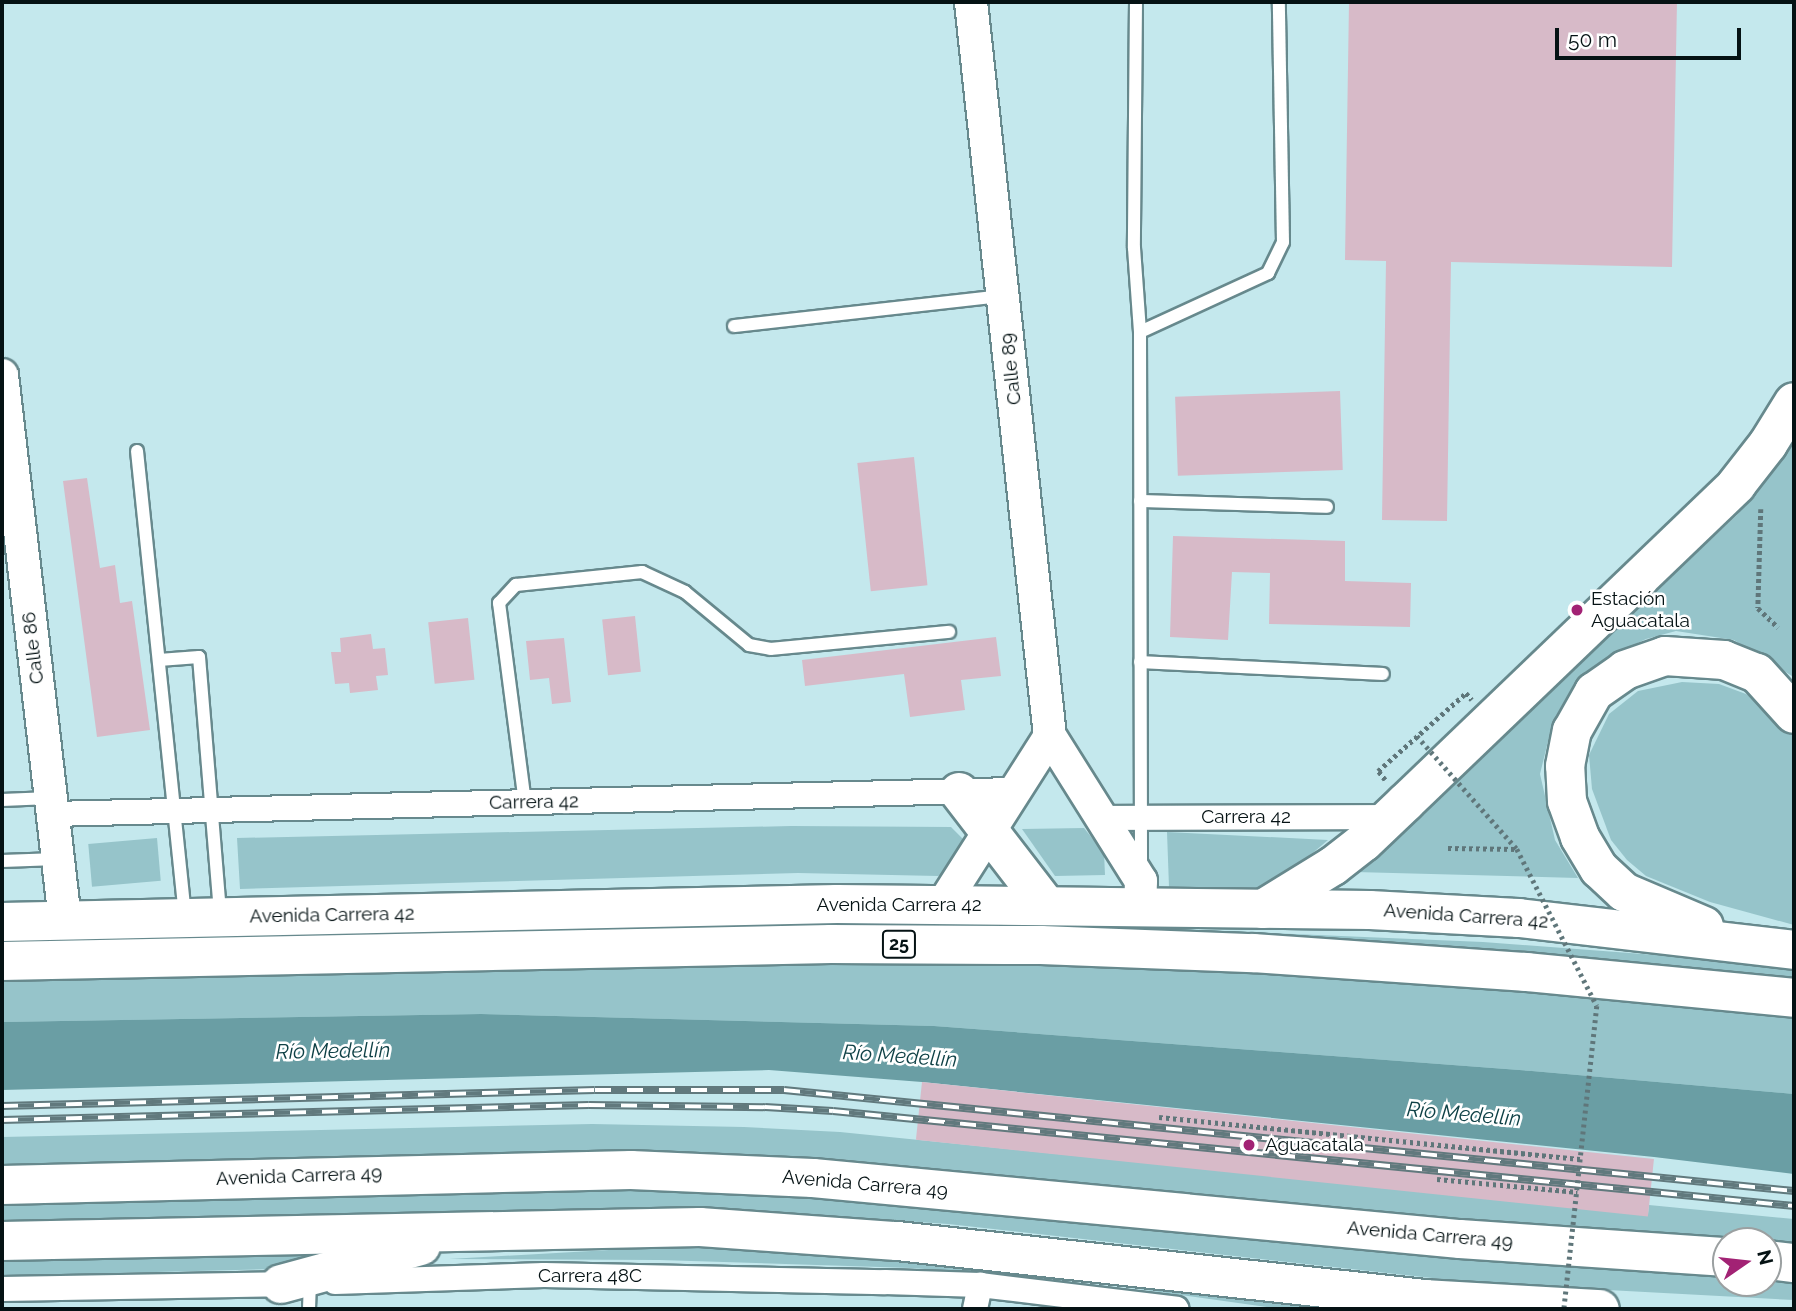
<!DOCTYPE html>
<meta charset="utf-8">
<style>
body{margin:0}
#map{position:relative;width:1796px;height:1311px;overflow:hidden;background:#c4e8ed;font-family:Raleway,sans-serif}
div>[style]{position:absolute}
.green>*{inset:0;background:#96c4ca;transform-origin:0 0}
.water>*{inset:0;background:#6a9ea4}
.building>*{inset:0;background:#d7bac8;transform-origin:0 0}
.path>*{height:4.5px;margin-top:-2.25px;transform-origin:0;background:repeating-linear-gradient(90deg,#5f767a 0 3.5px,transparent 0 7px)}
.roads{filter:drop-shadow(2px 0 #67898d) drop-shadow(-2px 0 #67898d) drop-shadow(0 2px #67898d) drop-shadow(0 -2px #67898d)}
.service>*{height:12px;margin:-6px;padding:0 6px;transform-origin:6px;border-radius:6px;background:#fff}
.minor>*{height:24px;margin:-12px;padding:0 12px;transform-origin:12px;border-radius:12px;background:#fff}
.tertiary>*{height:32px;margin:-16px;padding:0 16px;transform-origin:16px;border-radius:16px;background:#fff}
.trunk>*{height:38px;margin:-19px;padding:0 19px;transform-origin:19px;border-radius:19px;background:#fff}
.rail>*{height:8px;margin-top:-4px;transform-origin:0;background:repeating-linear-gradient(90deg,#fff 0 16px,#61797d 0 32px);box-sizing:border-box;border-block:2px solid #61797d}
.path-bridge>*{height:4.5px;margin-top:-2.25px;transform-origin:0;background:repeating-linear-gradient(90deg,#5f767a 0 3.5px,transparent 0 7px)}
.dots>*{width:19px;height:19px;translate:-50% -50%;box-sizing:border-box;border:4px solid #fff;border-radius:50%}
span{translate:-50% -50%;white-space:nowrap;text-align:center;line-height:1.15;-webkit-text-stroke:5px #fff;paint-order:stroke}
.shield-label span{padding:2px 5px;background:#fff;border:2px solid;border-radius:5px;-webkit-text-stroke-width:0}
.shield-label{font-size:18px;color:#051214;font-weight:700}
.street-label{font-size:19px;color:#051214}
.poi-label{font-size:19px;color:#051214}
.left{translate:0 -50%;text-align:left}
.water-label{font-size:21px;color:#0f4146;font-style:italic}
.frame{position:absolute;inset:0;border:4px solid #051214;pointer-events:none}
.north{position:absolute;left:1712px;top:1227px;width:70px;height:70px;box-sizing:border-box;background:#fff;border:2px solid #9ba0a1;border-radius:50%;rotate:76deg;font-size:19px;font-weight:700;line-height:28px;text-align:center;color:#051214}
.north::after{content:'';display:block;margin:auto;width:24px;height:32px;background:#a22274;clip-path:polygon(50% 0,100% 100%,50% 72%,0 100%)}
.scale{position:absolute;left:1555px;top:28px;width:186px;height:32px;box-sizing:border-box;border:4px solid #051214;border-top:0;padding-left:9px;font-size:21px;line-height:24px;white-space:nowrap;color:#051214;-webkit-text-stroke:5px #fff;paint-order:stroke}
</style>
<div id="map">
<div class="green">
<div style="clip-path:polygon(1794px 429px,1792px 676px,1734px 640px,1676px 631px,1646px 639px,1615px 654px,1577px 681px,1552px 725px,1540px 774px,1555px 840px,1578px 878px,1355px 872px,1737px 515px,1781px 459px)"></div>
<div style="clip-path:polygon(1682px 682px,1719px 684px,1746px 694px,1774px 713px,1794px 737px,1794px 925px,1710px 902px,1646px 876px,1627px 860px,1611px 840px,1592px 789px,1589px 755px,1609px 714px,1638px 691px)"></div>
<div style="clip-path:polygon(791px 826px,951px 827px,964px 840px,966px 853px,957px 868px,938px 876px,798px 873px,240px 889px,237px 838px)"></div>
<div style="clip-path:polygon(1084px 828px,1104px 853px,1105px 875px,1055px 876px,1022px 829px)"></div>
<div style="clip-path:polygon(1167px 832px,1328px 840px,1295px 868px,1260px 889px,1169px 887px)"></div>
<div style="left:157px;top:838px;width:43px;height:69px;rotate:85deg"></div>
<div style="clip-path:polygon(937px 919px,1483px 942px,1735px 961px,1794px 967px,1794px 988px,1436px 951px,2px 947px,2px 935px)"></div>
<div style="clip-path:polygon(745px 953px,1224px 968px,1794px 1009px,1794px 1094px,1532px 1071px,934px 1026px,481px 1014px,2px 1022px,2px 975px)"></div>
<div style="clip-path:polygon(592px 1124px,744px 1127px,840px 1132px,1648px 1214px,1649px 1205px,1794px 1219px,1794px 1247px,1768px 1245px,1768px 1241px,1726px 1241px,1410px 1217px,746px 1155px,648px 1153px,2px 1165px,2px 1137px)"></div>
<div style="clip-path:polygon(673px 1185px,1726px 1275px,1726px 1283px,1768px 1283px,1768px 1278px,1794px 1281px,1794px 1300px,1477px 1283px,948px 1224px,770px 1212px,632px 1208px,2px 1223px,2px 1199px)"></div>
<div style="clip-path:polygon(679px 1246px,815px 1249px,1369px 1309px,1281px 1309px,1074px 1280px,911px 1268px,659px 1260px,449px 1259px)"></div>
<div style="clip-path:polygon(324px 1250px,272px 1269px,2px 1276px,2px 1260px)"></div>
</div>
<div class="water">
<div style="clip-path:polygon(481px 1014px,934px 1026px,1532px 1071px,1794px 1094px,1794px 1174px,1654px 1157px,922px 1082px,769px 1070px,2px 1090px,2px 1022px)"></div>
</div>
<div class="building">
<div style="clip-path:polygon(1349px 2px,1677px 2px,1672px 267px,1451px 262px,1447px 521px,1382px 520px,1386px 261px,1345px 260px)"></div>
<div style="left:1340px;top:391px;width:79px;height:165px;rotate:88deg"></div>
<div style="left:914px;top:457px;width:129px;height:57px;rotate:84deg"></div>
<div style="clip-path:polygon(87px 478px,100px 568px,115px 565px,120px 603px,132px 601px,150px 730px,97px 737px,63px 481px)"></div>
<div style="clip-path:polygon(1173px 536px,1345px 541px,1345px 581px,1411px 583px,1410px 627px,1269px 624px,1270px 573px,1232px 572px,1228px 640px,1170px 637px)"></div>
<div style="left:635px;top:616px;width:56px;height:33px;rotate:84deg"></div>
<div style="left:468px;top:618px;width:62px;height:40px;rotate:84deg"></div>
<div style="clip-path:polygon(371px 634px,373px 649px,385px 648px,388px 675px,376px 676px,378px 690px,350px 693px,349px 683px,335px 684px,331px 652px,341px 652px,340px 638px)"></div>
<div style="clip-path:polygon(996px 637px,1001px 676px,961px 680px,965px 710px,910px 717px,904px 674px,805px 686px,802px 660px)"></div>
<div style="clip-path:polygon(564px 638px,571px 702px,552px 704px,549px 678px,530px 680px,526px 641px)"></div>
<div style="left:922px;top:1082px;width:736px;height:58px;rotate:6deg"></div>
</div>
<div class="path">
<div style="left:1761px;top:509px;width:99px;rotate:91.7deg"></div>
<div style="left:1758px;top:608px;width:28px;rotate:44deg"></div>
<div style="left:1385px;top:780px;width:11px;rotate:-128deg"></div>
<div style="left:1378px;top:771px;width:118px;rotate:-41.6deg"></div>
<div style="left:1466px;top:693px;width:9px;rotate:49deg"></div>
<div style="left:1448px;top:848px;width:69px;rotate:0.8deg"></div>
<div style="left:1159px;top:1117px;width:423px;rotate:5.7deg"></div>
<div style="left:1437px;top:1179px;width:141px;rotate:5.3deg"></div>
</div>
<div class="roads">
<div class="service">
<div style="left:1136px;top:2px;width:246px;rotate:90.5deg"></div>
<div style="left:1134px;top:248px;width:84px;rotate:85.9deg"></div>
<div style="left:1140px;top:332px;width:534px;rotate:89.89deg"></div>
<div style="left:734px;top:326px;width:271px;rotate:-6.4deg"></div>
<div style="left:1140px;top:332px;width:141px;rotate:-24.7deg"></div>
<div style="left:1268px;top:273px;width:34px;rotate:-64deg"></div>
<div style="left:1283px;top:242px;width:240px;rotate:-91deg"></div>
<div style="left:137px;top:451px;width:464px;rotate:84.1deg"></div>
<div style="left:1140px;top:501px;width:187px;rotate:1.8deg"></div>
<div style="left:159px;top:660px;width:40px;rotate:-4.3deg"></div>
<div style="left:199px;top:657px;width:258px;rotate:85.3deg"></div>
<div style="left:1140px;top:662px;width:243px;rotate:2.8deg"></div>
<div style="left:2px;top:800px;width:48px;rotate:-2.4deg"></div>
<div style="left:525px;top:803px;width:202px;rotate:-97.4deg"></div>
<div style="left:499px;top:603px;width:25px;rotate:-47deg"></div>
<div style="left:516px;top:585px;width:127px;rotate:-5.9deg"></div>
<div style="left:642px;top:572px;width:47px;rotate:24.9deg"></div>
<div style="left:685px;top:592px;width:83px;rotate:39.6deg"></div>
<div style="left:749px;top:645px;width:22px;rotate:10deg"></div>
<div style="left:771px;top:649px;width:179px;rotate:-5.5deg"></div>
<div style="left:2px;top:861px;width:55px;rotate:-2.1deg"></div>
<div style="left:309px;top:1309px;width:26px;rotate:-88deg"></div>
</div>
<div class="minor">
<div style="left:52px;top:814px;width:963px;rotate:-1.43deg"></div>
<div style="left:1101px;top:818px;width:290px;rotate:-0.2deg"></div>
<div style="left:335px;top:1282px;width:209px;rotate:-1.9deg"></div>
<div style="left:544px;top:1275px;width:341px;rotate:1.2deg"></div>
<div style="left:885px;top:1282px;width:95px;rotate:1.8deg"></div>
<div style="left:980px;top:1285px;width:198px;rotate:6.9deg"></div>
<div style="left:2px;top:1289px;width:293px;rotate:-1deg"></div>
<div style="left:975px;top:1309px;width:25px;rotate:-78deg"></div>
</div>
<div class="tertiary">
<div style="left:971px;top:2px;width:738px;rotate:83.86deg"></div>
<div style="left:1050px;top:736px;width:171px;rotate:57.9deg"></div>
<div style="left:1141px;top:881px;width:26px;rotate:92deg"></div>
<div style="left:2px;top:375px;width:549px;rotate:83.41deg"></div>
<div style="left:943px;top:904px;width:199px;rotate:-57.5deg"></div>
</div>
<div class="trunk">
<div style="left:959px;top:792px;width:143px;rotate:52.4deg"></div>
<div style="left:1263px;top:909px;width:82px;rotate:-31.6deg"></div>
<div style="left:1333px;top:866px;width:39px;rotate:-38deg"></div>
<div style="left:1364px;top:842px;width:58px;rotate:-43.6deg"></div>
<div style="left:1406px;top:802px;width:458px;rotate:-43.8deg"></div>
<div style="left:1736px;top:485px;width:52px;rotate:-52deg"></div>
<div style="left:1768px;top:444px;width:49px;rotate:-58.2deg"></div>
<div style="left:2px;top:922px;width:835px;rotate:-1.23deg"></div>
<div style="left:837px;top:904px;width:533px;rotate:0.64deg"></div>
<div style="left:1370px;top:910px;width:149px;rotate:3.1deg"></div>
<div style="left:1519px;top:918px;width:277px;rotate:6.6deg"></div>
<div style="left:1704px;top:926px;width:87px;rotate:-157deg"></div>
<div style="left:1624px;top:892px;width:34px;rotate:-137deg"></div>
<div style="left:1599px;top:869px;width:37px;rotate:-121deg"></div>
<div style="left:1580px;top:837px;width:38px;rotate:-110deg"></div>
<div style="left:1567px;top:801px;width:35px;rotate:-93deg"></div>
<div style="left:1565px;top:766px;width:36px;rotate:-79deg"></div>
<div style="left:1572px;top:731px;width:45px;rotate:-60.6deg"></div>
<div style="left:1594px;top:692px;width:38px;rotate:-35deg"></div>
<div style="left:1625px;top:670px;width:42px;rotate:-19.3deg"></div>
<div style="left:1665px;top:656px;width:59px;rotate:3.9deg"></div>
<div style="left:1724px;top:660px;width:35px;rotate:22deg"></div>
<div style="left:1757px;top:673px;width:55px;rotate:47.9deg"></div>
<div style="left:2px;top:961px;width:829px;rotate:-1.17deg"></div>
<div style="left:831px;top:944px;width:210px;rotate:0.3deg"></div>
<div style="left:1041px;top:945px;width:213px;rotate:2.2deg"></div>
<div style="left:1254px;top:953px;width:273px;rotate:4deg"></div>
<div style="left:1526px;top:972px;width:269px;rotate:5.5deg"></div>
<div style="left:2px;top:1185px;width:629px;rotate:-1.37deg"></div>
<div style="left:631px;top:1170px;width:182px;rotate:2.5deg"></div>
<div style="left:813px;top:1178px;width:650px;rotate:5.39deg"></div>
<div style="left:1460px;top:1239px;width:267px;rotate:3.9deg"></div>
<div style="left:2px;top:1241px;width:698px;rotate:-1.15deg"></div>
<div style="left:700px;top:1227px;width:197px;rotate:4.1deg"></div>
<div style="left:897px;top:1241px;width:531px;rotate:6.27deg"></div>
<div style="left:1425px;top:1299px;width:175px;rotate:3.3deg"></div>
<div style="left:1768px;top:1260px;width:26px;rotate:7deg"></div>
<div style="left:281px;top:1284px;width:145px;rotate:-15.2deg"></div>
</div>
</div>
<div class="rail">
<div style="left:2px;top:1106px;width:593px;rotate:-1.55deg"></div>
<div style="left:595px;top:1090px;width:189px"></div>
<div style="left:784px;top:1090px;width:1015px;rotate:5.71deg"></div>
<div style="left:2px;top:1120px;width:587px;rotate:-1.46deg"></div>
<div style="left:589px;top:1105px;width:176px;rotate:0.7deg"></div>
<div style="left:765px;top:1107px;width:68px;rotate:3.4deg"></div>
<div style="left:833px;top:1111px;width:966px;rotate:5.65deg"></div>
</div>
<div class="path-bridge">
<div style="left:1417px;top:736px;width:151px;rotate:48.5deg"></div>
<div style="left:1517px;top:849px;width:176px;rotate:63deg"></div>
<div style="left:1597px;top:1006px;width:305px;rotate:96.2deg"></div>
</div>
<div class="dots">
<div style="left:1577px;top:610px;background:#a22274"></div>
<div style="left:1249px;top:1145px;background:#a22274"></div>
</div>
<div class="shield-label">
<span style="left:899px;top:944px">25</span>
</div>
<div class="street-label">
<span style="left:1011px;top:369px;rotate:-96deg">Calle 89</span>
<span style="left:33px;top:648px;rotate:-97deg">Calle 86</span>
<span style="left:534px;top:802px;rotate:-1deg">Carrera 42</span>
<span style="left:1246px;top:817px">Carrera 42</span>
<span style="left:899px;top:905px">Avenida Carrera 42</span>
<span style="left:332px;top:915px;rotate:-1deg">Avenida Carrera 42</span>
<span style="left:1466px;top:916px;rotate:4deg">Avenida Carrera 42</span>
<span style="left:299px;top:1176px;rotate:-2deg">Avenida Carrera 49</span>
<span style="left:865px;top:1184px;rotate:5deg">Avenida Carrera 49</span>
<span style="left:1430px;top:1235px;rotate:5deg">Avenida Carrera 49</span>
<span style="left:590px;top:1276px">Carrera 48C</span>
</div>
<div class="poi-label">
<span class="left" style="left:1591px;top:610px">Estación<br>Aguacatala</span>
<span class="left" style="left:1265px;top:1145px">Aguacatala</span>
</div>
<div class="water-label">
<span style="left:333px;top:1051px;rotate:-1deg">Río Medellín</span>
<span style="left:900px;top:1056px;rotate:4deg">Río Medellín</span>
<span style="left:1464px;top:1114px;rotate:5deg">Río Medellín</span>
</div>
<div class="frame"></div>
<div class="north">N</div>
<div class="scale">50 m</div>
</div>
